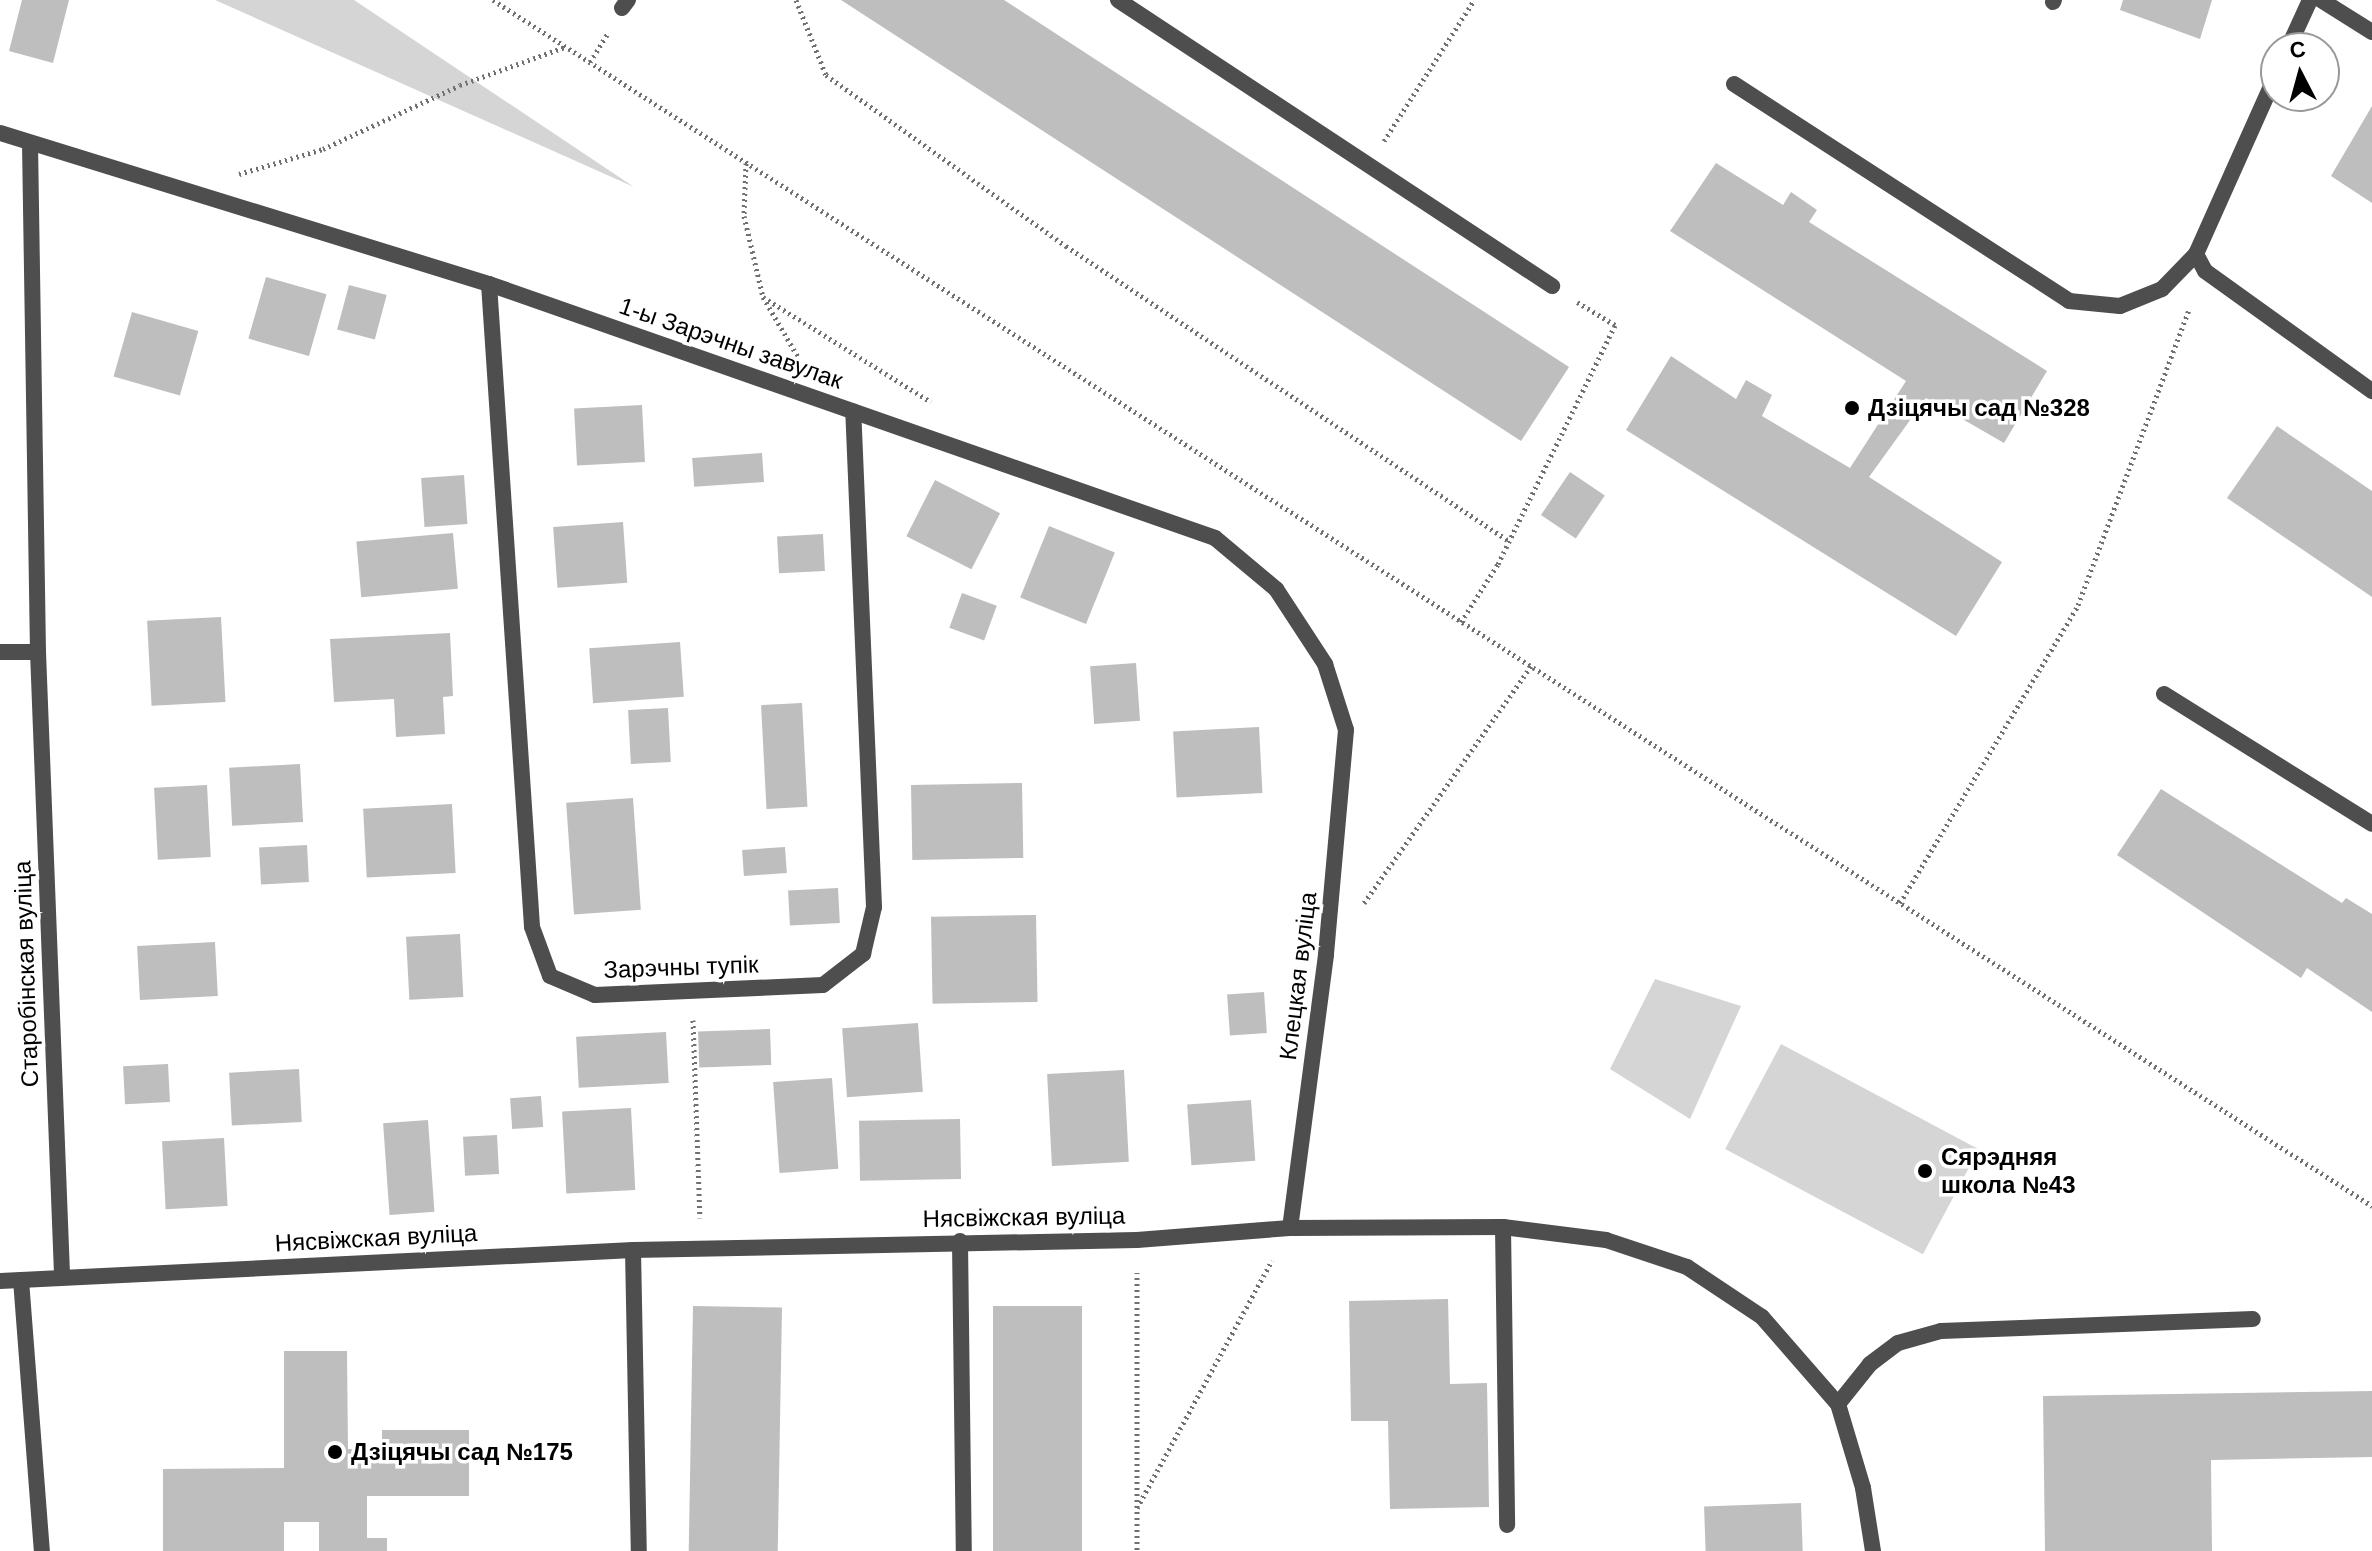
<!DOCTYPE html>
<meta charset="utf-8">
<style>
body{margin:0}
#map{position:relative;width:2372px;height:1551px;overflow:hidden;background:#fff;font-family:Helvetica,sans-serif}
div>[style]{position:absolute}
.green>*{inset:0;background:#d5d5d5;transform-origin:0 0}
.building>*{inset:0;background:#bebebe;transform-origin:0 0}
.path>*{height:5px;margin-top:-2.5px;transform-origin:0;background:repeating-linear-gradient(90deg,#707070 0 2px,transparent 0 6px)}
.service>*{height:16px;margin:-8px;padding:0 8px;transform-origin:8px;border-radius:8px;background:#4e4e4e}
.minor>*{height:16px;margin:-8px;padding:0 8px;transform-origin:8px;border-radius:8px;background:#4e4e4e}
.dots>*{width:22px;height:22px;translate:-50% -50%;box-sizing:border-box;border:4px solid #fff;border-radius:50%}
span{translate:-50% -50%;white-space:nowrap;text-align:center;line-height:1.15;-webkit-text-stroke:7px #fff;paint-order:stroke}
.street-label{font-size:24px;color:#000}
.poi-label{font-size:24px;color:#000;font-weight:700}
.left{translate:0 -50%;text-align:left}
.north{position:absolute;left:2260px;top:32px;width:80px;height:80px;box-sizing:border-box;background:#fff;border:2px solid #999;border-radius:50%;rotate:354deg;font-size:22px;font-weight:700;line-height:32px;text-align:center;color:#000}
.north::after{content:'';display:block;margin:auto;width:28px;height:36px;background:#000;clip-path:polygon(50% 0,100% 100%,50% 72%,0 100%)}
</style>
<div id="map">
<div class="green">
<div style="clip-path:polygon(215px 0,354px 0,634px 187px)"></div>
<div style="clip-path:polygon(1655px 979px,1741px 1006px,1690px 1119px,1610px 1069px)"></div>
<div style="left:1781px;top:1044px;width:224px;height:119px;rotate:28deg"></div>
</div>
<div class="building">
<div style="clip-path:polygon(22px 0,69px 0,53px 63px,9px 51px)"></div>
<div style="clip-path:polygon(841px 0,1004px 0,1569px 367px,1521px 441px)"></div>
<div style="clip-path:polygon(2123px 0,2212px 0,2200px 39px,2120px 10px)"></div>
<div style="clip-path:polygon(2372px 106px,2372px 203px,2331px 176px)"></div>
<div style="clip-path:polygon(1716px 163px,1783px 205px,1791px 192px,1817px 210px,1809px 222px,2047px 371px,2004px 443px,1926px 398px,1869px 477px,2002px 562px,1956px 636px,1626px 430px,1671px 356px,1736px 399px,1746px 380px,1772px 395px,1762px 416px,1850px 468px,1906px 381px,1670px 231px)"></div>
<div style="left:266px;top:277px;width:63px;height:64px;rotate:16deg"></div>
<div style="left:349px;top:285px;width:39px;height:46px;rotate:15deg"></div>
<div style="left:132px;top:312px;width:69px;height:67px;rotate:16deg"></div>
<div style="left:642px;top:405px;width:57px;height:68px;rotate:87deg"></div>
<div style="clip-path:polygon(2277px 426px,2372px 491px,2372px 597px,2227px 498px)"></div>
<div style="left:762px;top:453px;width:29px;height:70px;rotate:86deg"></div>
<div style="left:1570px;top:472px;width:42px;height:52px;rotate:34deg"></div>
<div style="left:464px;top:475px;width:49px;height:43px;rotate:86deg"></div>
<div style="left:935px;top:480px;width:73px;height:63px;rotate:27deg"></div>
<div style="left:623px;top:522px;width:61px;height:70px;rotate:86deg"></div>
<div style="left:1049px;top:526px;width:71px;height:77px;rotate:22deg"></div>
<div style="left:453px;top:533px;width:56px;height:97px;rotate:85deg"></div>
<div style="left:823px;top:534px;width:37px;height:46px;rotate:87deg"></div>
<div style="left:962px;top:593px;width:37px;height:37px;rotate:20deg"></div>
<div style="left:221px;top:617px;width:85px;height:74px;rotate:87deg"></div>
<div style="clip-path:polygon(450px 633px,453px 696px,443px 697px,445px 734px,396px 737px,394px 699px,334px 702px,330px 639px)"></div>
<div style="left:680px;top:642px;width:55px;height:91px;rotate:86deg"></div>
<div style="left:1136px;top:663px;width:58px;height:46px;rotate:86deg"></div>
<div style="left:802px;top:703px;width:104px;height:41px;rotate:87deg"></div>
<div style="left:668px;top:708px;width:54px;height:40px;rotate:87deg"></div>
<div style="left:1259px;top:727px;width:66px;height:86px;rotate:87deg"></div>
<div style="left:300px;top:764px;width:58px;height:71px;rotate:87deg"></div>
<div style="left:1022px;top:783px;width:75px;height:111px;rotate:89deg"></div>
<div style="left:207px;top:785px;width:72px;height:53px;rotate:87deg"></div>
<div style="clip-path:polygon(2161px 789px,2342px 903px,2346px 898px,2372px 914px,2372px 1012px,2307px 968px,2301px 978px,2117px 855px)"></div>
<div style="left:633px;top:798px;width:112px;height:67px;rotate:86deg"></div>
<div style="left:452px;top:804px;width:69px;height:89px;rotate:87deg"></div>
<div style="left:307px;top:845px;width:37px;height:48px;rotate:87deg"></div>
<div style="left:785px;top:847px;width:26px;height:43px;rotate:86deg"></div>
<div style="left:838px;top:888px;width:35px;height:50px;rotate:87deg"></div>
<div style="left:1036px;top:915px;width:87px;height:105px;rotate:89deg"></div>
<div style="left:460px;top:934px;width:63px;height:54px;rotate:87deg"></div>
<div style="left:215px;top:942px;width:54px;height:78px;rotate:87deg"></div>
<div style="left:1264px;top:992px;width:41px;height:37px;rotate:86deg"></div>
<div style="left:918px;top:1023px;width:69px;height:76px;rotate:86deg"></div>
<div style="left:770px;top:1029px;width:36px;height:72px;rotate:88deg"></div>
<div style="left:666px;top:1032px;width:51px;height:90px;rotate:87deg"></div>
<div style="left:168px;top:1064px;width:38px;height:45px;rotate:87deg"></div>
<div style="left:299px;top:1069px;width:53px;height:70px;rotate:87deg"></div>
<div style="left:1124px;top:1070px;width:92px;height:77px;rotate:87deg"></div>
<div style="left:832px;top:1078px;width:91px;height:59px;rotate:86deg"></div>
<div style="left:541px;top:1096px;width:31px;height:31px;rotate:86deg"></div>
<div style="left:1251px;top:1100px;width:61px;height:64px;rotate:86deg"></div>
<div style="left:631px;top:1108px;width:82px;height:69px;rotate:87deg"></div>
<div style="left:960px;top:1119px;width:60px;height:101px;rotate:89deg"></div>
<div style="left:428px;top:1120px;width:92px;height:45px;rotate:86deg"></div>
<div style="left:497px;top:1135px;width:39px;height:34px;rotate:87deg"></div>
<div style="left:224px;top:1138px;width:68px;height:62px;rotate:87deg"></div>
<div style="clip-path:polygon(1448px 1299px,1450px 1384px,1487px 1383px,1489px 1507px,1390px 1509px,1388px 1421px,1351px 1421px,1349px 1301px)"></div>
<div style="left:693px;top:1306px;width:89px;height:245px;rotate:1deg"></div>
<div style="left:1082px;top:1306px;width:245px;height:89px;rotate:90deg"></div>
<div style="clip-path:polygon(284px 1351px,347px 1351px,348px 1449px,382px 1449px,382px 1430px,469px 1430px,469px 1496px,367px 1496px,367px 1538px,387px 1538px,387px 1551px,319px 1551px,319px 1522px,284px 1522px,284px 1551px,163px 1551px,163px 1469px,284px 1468px)"></div>
<div style="clip-path:polygon(2372px 1391px,2372px 1457px,2211px 1460px,2212px 1551px,2045px 1551px,2043px 1396px)"></div>
<div style="left:1801px;top:1503px;width:48px;height:97px;rotate:88deg"></div>
</div>
<div class="path">
<div style="left:493px;top:0;width:2233px;rotate:32.69deg"></div>
<div style="left:796px;top:0;width:81px;rotate:68.2deg"></div>
<div style="left:826px;top:75px;width:295px;rotate:35.5deg"></div>
<div style="left:1066px;top:246px;width:532px;rotate:33.66deg"></div>
<div style="left:590px;top:62px;width:34px;rotate:-58deg"></div>
<div style="left:1384px;top:141px;width:167px;rotate:-57.4deg"></div>
<div style="left:746px;top:163px;width:53px;rotate:92.2deg"></div>
<div style="left:744px;top:216px;width:83px;rotate:76.8deg"></div>
<div style="left:763px;top:297px;width:69px;rotate:59.7deg"></div>
<div style="left:239px;top:174px;width:88px;rotate:-16.6deg"></div>
<div style="left:323px;top:149px;width:151px;rotate:-25deg"></div>
<div style="left:460px;top:85px;width:112px;rotate:-19.9deg"></div>
<div style="left:763px;top:297px;width:198px;rotate:32deg"></div>
<div style="left:1461px;top:622px;width:69px;rotate:-57.5deg"></div>
<div style="left:1498px;top:564px;width:266px;rotate:-63.9deg"></div>
<div style="left:1615px;top:325px;width:44px;rotate:-148.8deg"></div>
<div style="left:1364px;top:903px;width:290px;rotate:-54.8deg"></div>
<div style="left:1900px;top:903px;width:347px;rotate:-59.1deg"></div>
<div style="left:2078px;top:605px;width:316px;rotate:-69.4deg"></div>
<div style="left:693px;top:1020px;width:198px;rotate:88deg"></div>
<div style="left:1137px;top:1272px;width:279px;rotate:90deg"></div>
<div style="left:1137px;top:1508px;width:282px;rotate:-61.4deg"></div>
</div>
<div class="service">
<div style="left:1118px;top:0;width:520px;rotate:33.38deg"></div>
<div style="left:2321px;top:0;width:60px;rotate:32.1deg"></div>
<div style="left:2053px;top:2px;width:2px;rotate:-63deg"></div>
<div style="left:622px;top:8px;width:10px;rotate:-53deg"></div>
<div style="left:2288px;top:48px;width:53px;rotate:-65.4deg"></div>
<div style="left:1734px;top:84px;width:399px;rotate:32.9deg"></div>
<div style="left:2069px;top:301px;width:51px;rotate:5.6deg"></div>
<div style="left:2120px;top:306px;width:45px;rotate:-22deg"></div>
<div style="left:2162px;top:289px;width:49px;rotate:-45.8deg"></div>
<div style="left:2196px;top:254px;width:196px;rotate:-65.9deg"></div>
<div style="left:2196px;top:254px;width:19px;rotate:62deg"></div>
<div style="left:2205px;top:271px;width:206px;rotate:35.7deg"></div>
<div style="left:2164px;top:694px;width:245px;rotate:32deg"></div>
<div style="left:1503px;top:1227px;width:298px;rotate:89.2deg"></div>
<div style="left:633px;top:1250px;width:301px;rotate:88.9deg"></div>
<div style="left:1838px;top:1404px;width:51px;rotate:-51.3deg"></div>
<div style="left:1870px;top:1364px;width:35px;rotate:-37deg"></div>
<div style="left:1898px;top:1343px;width:45px;rotate:-15.6deg"></div>
<div style="left:1941px;top:1331px;width:312px;rotate:-2.2deg"></div>
</div>
<div class="minor">
<div style="left:0;top:133px;width:512px;rotate:17.16deg"></div>
<div style="left:489px;top:284px;width:769px;rotate:19.28deg"></div>
<div style="left:1215px;top:538px;width:80px;rotate:39.9deg"></div>
<div style="left:1276px;top:589px;width:90px;rotate:56.8deg"></div>
<div style="left:1325px;top:664px;width:69px;rotate:72.3deg"></div>
<div style="left:1346px;top:730px;width:226px;rotate:95.1deg"></div>
<div style="left:1326px;top:955px;width:275px;rotate:97.5deg"></div>
<div style="left:30px;top:143px;width:509px;rotate:89.1deg"></div>
<div style="left:38px;top:652px;width:623px;rotate:87.79deg"></div>
<div style="left:489px;top:284px;width:644px;rotate:86.17deg"></div>
<div style="left:532px;top:927px;width:52px;rotate:69.8deg"></div>
<div style="left:550px;top:976px;width:49px;rotate:22.9deg"></div>
<div style="left:595px;top:995px;width:228px;rotate:-2.5deg"></div>
<div style="left:823px;top:985px;width:51px;rotate:-37.8deg"></div>
<div style="left:863px;top:954px;width:48px;rotate:-76.8deg"></div>
<div style="left:874px;top:907px;width:496px;rotate:-92.4deg"></div>
<div style="left:0;top:652px;width:38px"></div>
<div style="left:960px;top:1241px;width:310px;rotate:89.3deg"></div>
<div style="left:21px;top:1280px;width:272px;rotate:85.6deg"></div>
<div style="left:0;top:1281px;width:634px;rotate:-2.8deg"></div>
<div style="left:633px;top:1250px;width:504px;rotate:-1.14deg"></div>
<div style="left:1137px;top:1240px;width:153px;rotate:-4.5deg"></div>
<div style="left:1290px;top:1228px;width:213px;rotate:-0.3deg"></div>
<div style="left:1503px;top:1227px;width:104px;rotate:7.2deg"></div>
<div style="left:1606px;top:1240px;width:85px;rotate:18.4deg"></div>
<div style="left:1687px;top:1267px;width:90px;rotate:33.7deg"></div>
<div style="left:1762px;top:1317px;width:116px;rotate:48.9deg"></div>
<div style="left:1838px;top:1404px;width:88px;rotate:73.4deg"></div>
<div style="left:1863px;top:1488px;width:64px;rotate:81deg"></div>
</div>
<div class="dots">
<div style="left:1852px;top:408px;background:#000"></div>
<div style="left:1925px;top:1171px;background:#000"></div>
<div style="left:335px;top:1452px;background:#000"></div>
</div>
<div class="street-label">
<span style="left:731px;top:343px;rotate:19deg">1-ы Зарэчны завулак</span>
<span style="left:681px;top:967px;rotate:-2deg">Зарэчны тупік</span>
<span style="left:26px;top:974px;rotate:-92deg">Старобінская вуліца</span>
<span style="left:1298px;top:976px;rotate:-83deg">Клецкая вуліца</span>
<span style="left:1024px;top:1217px;rotate:-1deg">Нясвіжская вуліца</span>
<span style="left:376px;top:1238px;rotate:-3deg">Нясвіжская вуліца</span>
</div>
<div class="poi-label">
<span class="left" style="left:1868px;top:408px">Дзіцячы сад №328</span>
<span class="left" style="left:1941px;top:1171px">Сярэдняя<br>школа №43</span>
<span class="left" style="left:351px;top:1452px">Дзіцячы сад №175</span>
</div>
<div class="north">С</div>
</div>
